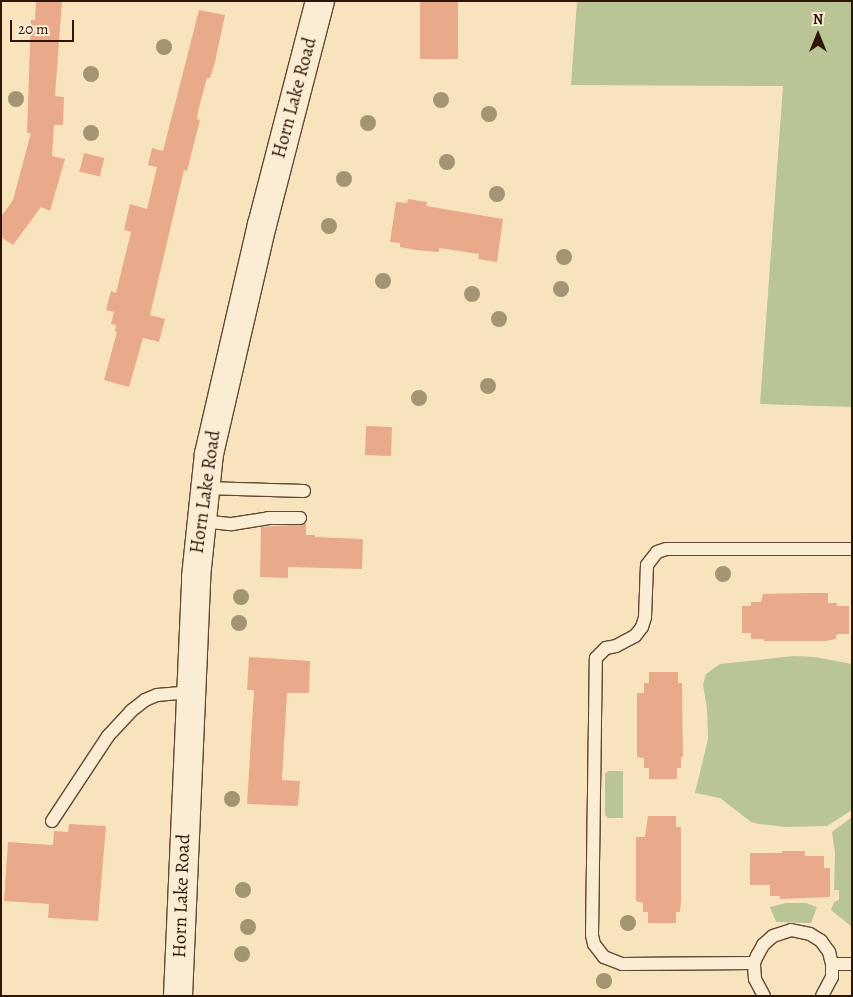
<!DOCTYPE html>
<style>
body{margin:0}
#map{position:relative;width:853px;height:997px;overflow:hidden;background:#f8e4bc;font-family:Alegreya,serif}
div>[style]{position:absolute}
.green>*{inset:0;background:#b9c594}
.building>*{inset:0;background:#e9aa8c;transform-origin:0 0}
.roads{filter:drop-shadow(1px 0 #604936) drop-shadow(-1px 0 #604936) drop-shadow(0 1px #604936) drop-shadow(0 -1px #604936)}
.service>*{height:12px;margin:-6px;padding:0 6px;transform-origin:6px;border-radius:6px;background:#faedd3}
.secondary>*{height:28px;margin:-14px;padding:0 14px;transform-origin:14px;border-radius:14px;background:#faedd3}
.trees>*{width:16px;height:16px;margin:-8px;border-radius:50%;background:#a39474}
span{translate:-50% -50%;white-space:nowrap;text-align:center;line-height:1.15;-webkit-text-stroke:4px #faedd3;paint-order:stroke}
.street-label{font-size:19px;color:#2d1509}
.frame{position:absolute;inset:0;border:2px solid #2d1509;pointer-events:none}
.north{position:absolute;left:793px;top:10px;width:50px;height:50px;-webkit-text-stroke:4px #faedd3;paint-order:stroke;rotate:0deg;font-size:14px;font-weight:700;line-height:20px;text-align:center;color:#2d1509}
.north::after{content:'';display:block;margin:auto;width:18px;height:22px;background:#2d1509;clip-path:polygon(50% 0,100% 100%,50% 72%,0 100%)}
.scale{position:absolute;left:10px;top:20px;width:64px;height:22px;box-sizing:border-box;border:2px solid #2d1509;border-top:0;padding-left:6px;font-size:15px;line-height:18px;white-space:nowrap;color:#2d1509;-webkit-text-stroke:4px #faedd3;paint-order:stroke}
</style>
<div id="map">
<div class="green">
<div style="clip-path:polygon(577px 1px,852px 1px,852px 407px,760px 404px,783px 86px,571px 85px)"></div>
<div style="clip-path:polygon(793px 656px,815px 657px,852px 664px,852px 810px,827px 826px,785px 827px,759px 824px,751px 822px,720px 798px,695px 793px,708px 739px,707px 708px,703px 685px,706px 674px,720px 664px)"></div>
<div style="clip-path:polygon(608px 771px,623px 771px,623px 818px,608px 818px,605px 815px,605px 774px)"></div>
<div style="clip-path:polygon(852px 817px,852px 927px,831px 910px,834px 902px,839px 900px,839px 890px,834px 890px,835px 853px,832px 832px)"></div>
<div style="clip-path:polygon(786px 903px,806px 903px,817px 907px,811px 923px,776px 922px,770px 907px)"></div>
</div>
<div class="building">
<div style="clip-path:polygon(36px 1px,62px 1px,55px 96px,64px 97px,63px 125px,54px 125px,52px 156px,65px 159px,50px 211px,41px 207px,13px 245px,1px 237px,1px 217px,13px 200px,31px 133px,27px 133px,29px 74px,31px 20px,35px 20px)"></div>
<div style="left:420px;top:1px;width:38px;height:58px"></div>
<div style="clip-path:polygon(199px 10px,225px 15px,215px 62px,210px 78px,207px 78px,198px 111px,197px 119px,200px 120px,187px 171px,184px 170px,150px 315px,165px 319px,159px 342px,143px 338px,129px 387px,104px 380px,117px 332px,115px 331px,116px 325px,111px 324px,114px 312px,106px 310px,111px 291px,116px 293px,131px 232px,124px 230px,130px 204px,147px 209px,157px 167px,148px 165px,152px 148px,163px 151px)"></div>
<div style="left:84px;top:153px;width:21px;height:19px;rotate:14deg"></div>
<div style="clip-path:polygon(408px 199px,427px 202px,426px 206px,503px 219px,497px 262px,478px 259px,479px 254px,439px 248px,439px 252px,416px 250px,400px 247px,400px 243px,390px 242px,396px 202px,407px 203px)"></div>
<div style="left:366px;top:426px;width:26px;height:29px;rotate:2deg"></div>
<div style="clip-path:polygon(306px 524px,306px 535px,315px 535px,315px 537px,363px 539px,362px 569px,288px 567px,288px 578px,260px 577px,261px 527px)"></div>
<div style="clip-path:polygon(805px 593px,828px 593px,828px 603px,837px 603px,837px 606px,849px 606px,849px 634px,839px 634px,836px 635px,836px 639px,825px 641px,764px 641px,764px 639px,751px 639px,751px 633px,742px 633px,742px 606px,751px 606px,751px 602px,761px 602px,763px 594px)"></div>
<div style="clip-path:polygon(249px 657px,310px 661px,309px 693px,287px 693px,282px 780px,300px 781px,298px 806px,247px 804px,254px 690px,247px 690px)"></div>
<div style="clip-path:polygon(649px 672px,678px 672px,678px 683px,682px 683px,683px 757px,681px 757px,681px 768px,677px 768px,677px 779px,649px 779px,649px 768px,644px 768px,644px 758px,637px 757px,637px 693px,644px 693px,644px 683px,649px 683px)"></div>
<div style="clip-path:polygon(648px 816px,676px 816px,676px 827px,681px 827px,681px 901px,680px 912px,676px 912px,676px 923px,648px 923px,648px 912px,643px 912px,643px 903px,636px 901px,636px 837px,645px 837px)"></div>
<div style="clip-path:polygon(69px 824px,106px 826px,98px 921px,48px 918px,49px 904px,4px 901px,8px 842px,53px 845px,54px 831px,68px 832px)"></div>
<div style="clip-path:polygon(782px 851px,805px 851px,805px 856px,824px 856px,824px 868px,830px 868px,830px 897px,780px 899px,780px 896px,770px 896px,770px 885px,750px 885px,750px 853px,782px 853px)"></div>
</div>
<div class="roads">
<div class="service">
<div style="left:204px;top:488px;width:100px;rotate:1.7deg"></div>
<div style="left:201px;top:521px;width:31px;rotate:6deg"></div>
<div style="left:232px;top:524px;width:36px;rotate:-9deg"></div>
<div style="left:268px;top:518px;width:32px"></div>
<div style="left:52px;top:821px;width:102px;rotate:-56.6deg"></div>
<div style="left:108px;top:736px;width:34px;rotate:-47deg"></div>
<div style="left:131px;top:711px;width:18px;rotate:-38deg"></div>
<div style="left:145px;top:700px;width:13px;rotate:-23deg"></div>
<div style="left:157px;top:695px;width:33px;rotate:-5deg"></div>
<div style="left:754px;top:963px;width:132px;rotate:179.6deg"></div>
<div style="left:622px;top:964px;width:19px;rotate:-159deg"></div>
<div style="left:604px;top:957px;width:16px;rotate:-128deg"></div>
<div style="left:594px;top:944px;width:9px;rotate:-103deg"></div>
<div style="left:592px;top:935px;width:277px;rotate:-89.2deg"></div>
<div style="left:596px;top:658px;width:14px;rotate:-45deg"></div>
<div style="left:606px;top:648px;width:10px;rotate:-11deg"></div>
<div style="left:616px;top:646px;width:21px;rotate:-28deg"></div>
<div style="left:635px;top:636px;width:11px;rotate:-52deg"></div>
<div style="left:642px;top:627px;width:10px;rotate:-73deg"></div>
<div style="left:645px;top:617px;width:52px;rotate:-87.8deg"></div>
<div style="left:647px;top:565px;width:16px;rotate:-52deg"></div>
<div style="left:657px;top:552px;width:9px;rotate:-18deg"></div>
<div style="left:666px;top:549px;width:186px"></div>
<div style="left:832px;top:964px;width:20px"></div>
<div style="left:764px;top:996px;width:19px;rotate:-118deg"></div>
<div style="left:755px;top:979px;width:16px;rotate:-94deg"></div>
<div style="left:754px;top:963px;width:8px;rotate:-67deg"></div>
<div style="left:757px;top:956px;width:13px;rotate:-61deg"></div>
<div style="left:763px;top:945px;width:13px;rotate:-42deg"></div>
<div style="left:773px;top:936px;width:19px;rotate:-18deg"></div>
<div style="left:791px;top:930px;width:19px;rotate:12deg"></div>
<div style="left:810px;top:934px;width:13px;rotate:32deg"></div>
<div style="left:821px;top:941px;width:14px;rotate:54deg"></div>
<div style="left:829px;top:952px;width:12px;rotate:76deg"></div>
<div style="left:832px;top:964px;width:13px;rotate:90deg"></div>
<div style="left:832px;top:977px;width:21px;rotate:118deg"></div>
</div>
<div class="secondary">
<div style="left:178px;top:996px;width:419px;rotate:-87.5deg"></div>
<div style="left:196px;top:577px;width:124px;rotate:-84deg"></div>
<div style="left:209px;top:454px;width:235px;rotate:-77deg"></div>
<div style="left:262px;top:225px;width:231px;rotate:-75.5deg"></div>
</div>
</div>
<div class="trees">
<div style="left:164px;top:47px"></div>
<div style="left:91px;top:74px"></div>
<div style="left:16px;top:99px"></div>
<div style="left:441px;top:100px"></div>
<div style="left:489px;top:114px"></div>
<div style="left:368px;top:123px"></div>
<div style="left:91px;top:133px"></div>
<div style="left:447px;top:162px"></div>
<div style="left:344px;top:179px"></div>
<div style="left:497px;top:194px"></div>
<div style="left:329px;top:226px"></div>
<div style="left:564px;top:257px"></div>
<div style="left:383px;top:281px"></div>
<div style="left:561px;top:289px"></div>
<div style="left:472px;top:294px"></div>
<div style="left:499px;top:319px"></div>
<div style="left:488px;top:386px"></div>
<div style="left:419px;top:398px"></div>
<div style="left:723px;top:574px"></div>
<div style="left:241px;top:597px"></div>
<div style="left:239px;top:623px"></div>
<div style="left:232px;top:799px"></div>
<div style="left:243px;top:890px"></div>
<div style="left:628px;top:923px"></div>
<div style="left:248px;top:927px"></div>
<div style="left:242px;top:954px"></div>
<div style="left:604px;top:981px"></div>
</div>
<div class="street-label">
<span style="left:295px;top:98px;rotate:-75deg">Horn Lake Road</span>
<span style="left:206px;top:492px;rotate:-82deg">Horn Lake Road</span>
<span style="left:182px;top:896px;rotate:-88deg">Horn Lake Road</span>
</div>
<div class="frame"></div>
<div class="north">N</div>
<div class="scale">20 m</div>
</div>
